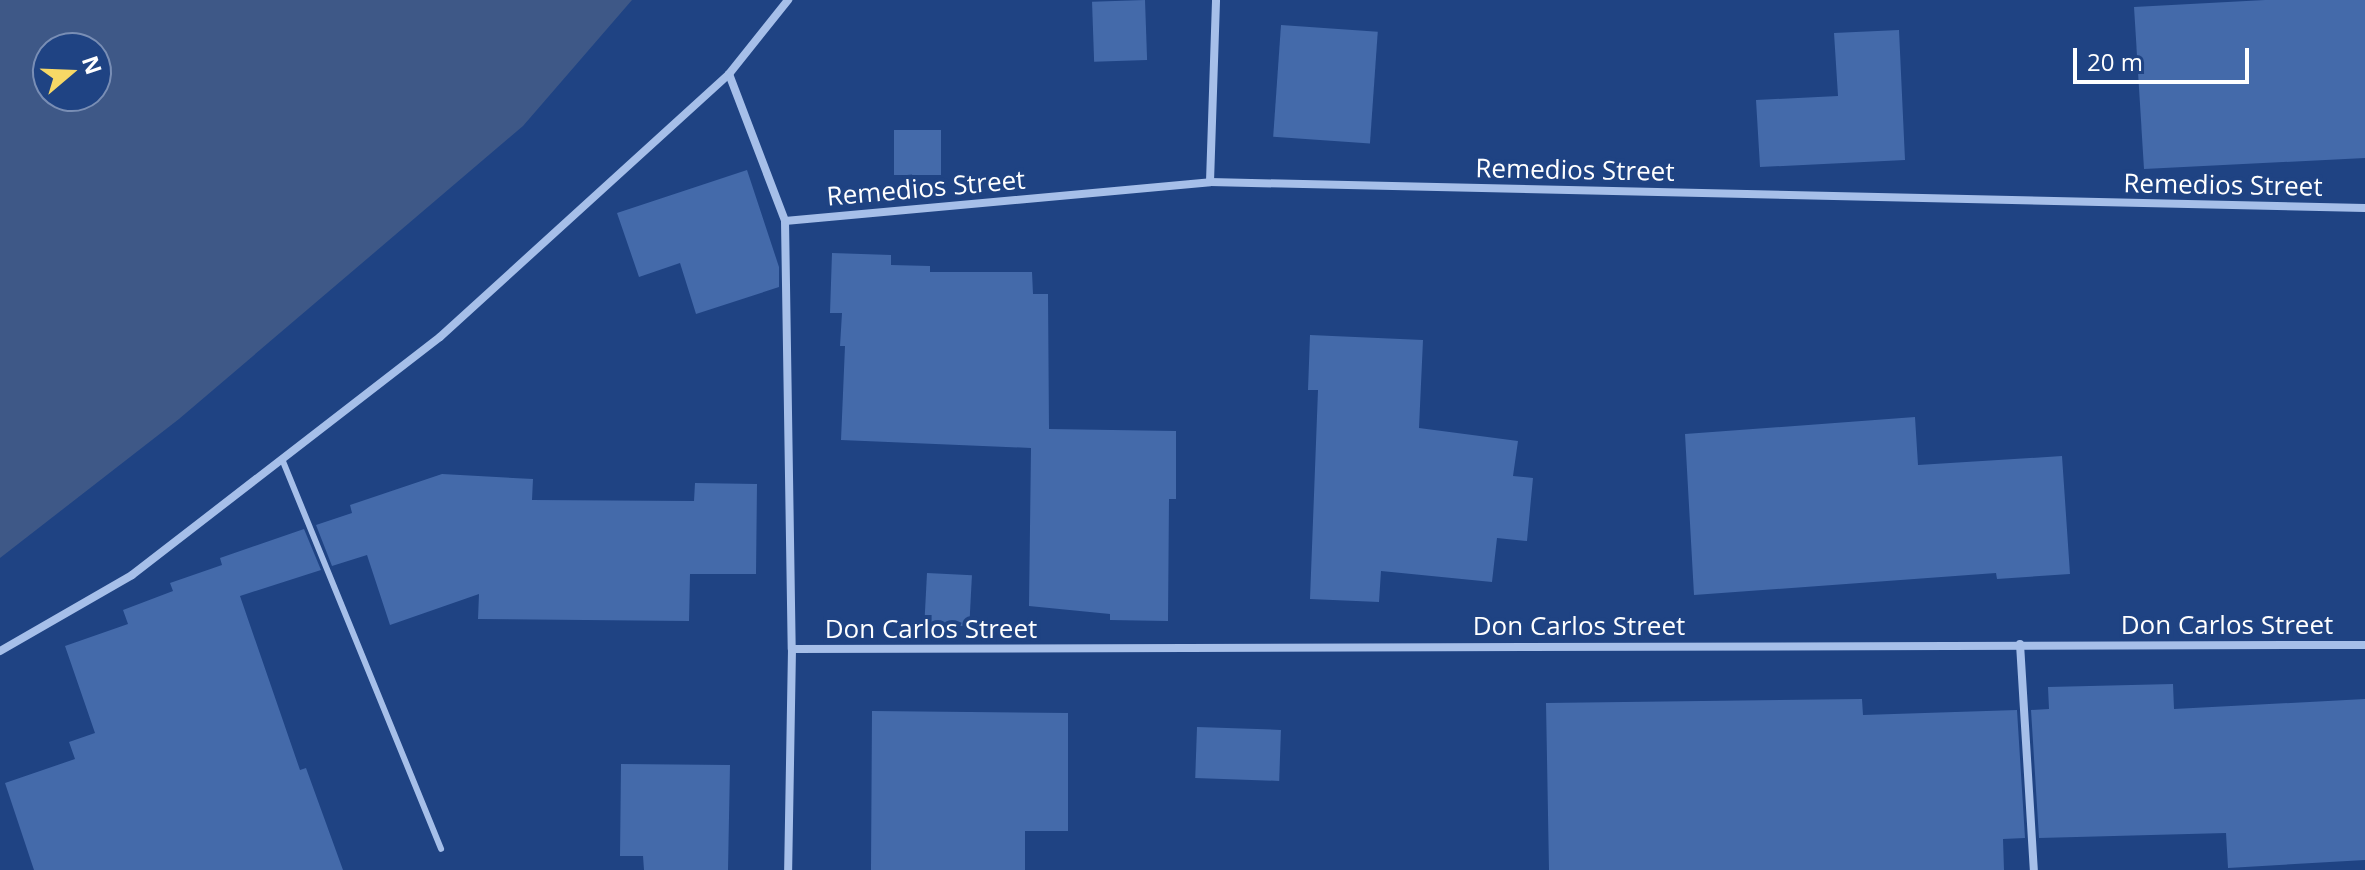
<!DOCTYPE html>
<style>
body{margin:0}
#map{position:relative;width:2365px;height:870px;overflow:hidden;background:#1f4383;font-family:"Open Sans",sans-serif}
div>[style]{position:absolute}
.water>*{inset:0;background:#3e5887}
.building>*{inset:0;background:#446aaa;transform-origin:0 0}
.lane>*{height:6px;margin:-3px;padding:0 3px;transform-origin:3px;border-radius:3px;background:#a6bfe9}
.street>*{height:8px;margin:-4px;padding:0 4px;transform-origin:4px;border-radius:4px;background:#a6bfe9}
span{translate:-50% -50%;white-space:nowrap;text-align:center;line-height:1.15;-webkit-text-stroke:8px #1f4383;paint-order:stroke}
.street-label{font-size:26px;color:#fff}
.north{position:absolute;left:32px;top:32px;width:80px;height:80px;box-sizing:border-box;background:#1f4383;border:2px solid #798eb5;border-radius:50%;rotate:71deg;font-size:22px;font-weight:700;line-height:32px;text-align:center;color:#fff}
.north::after{content:'';display:block;margin:auto;width:28px;height:36px;background:#f7d866;clip-path:polygon(50% 0,100% 100%,50% 72%,0 100%)}
.scale{position:absolute;left:2073px;top:48px;width:176px;height:36px;box-sizing:border-box;border:4px solid #fff;border-top:0;padding-left:10px;font-size:24px;line-height:28px;white-space:nowrap;color:#fff;-webkit-text-stroke:6px #1f4383;paint-order:stroke}
</style>
<div id="map">
<div class="water">
<div style="clip-path:polygon(evenodd,0 0,632px 0,523px 126px,179px 419px,0 558px,0 0,48px 48px,96px 48px,96px 96px,48px 96px,48px 48px)"></div>
</div>
<div class="building">
<div style="left:1145px;top:0;width:60px;height:53px;rotate:88deg"></div>
<div style="clip-path:polygon(2265px 0,2365px 0,2365px 158px,2144px 169px,2134px 7px)"></div>
<div style="left:1281px;top:25px;width:97px;height:112px;rotate:4deg"></div>
<div style="clip-path:polygon(1899px 30px,1905px 160px,1760px 167px,1756px 100px,1838px 96px,1834px 33px)"></div>
<div style="left:894px;top:130px;width:47px;height:45px"></div>
<div style="clip-path:polygon(747px 170px,779px 267px,779px 287px,696px 314px,680px 263px,639px 277px,617px 213px)"></div>
<div style="clip-path:polygon(832px 253px,891px 255px,891px 265px,930px 266px,930px 272px,1032px 272px,1033px 294px,1048px 294px,1049px 429px,1176px 431px,1176px 499px,1169px 499px,1168px 621px,1110px 620px,1110px 614px,1029px 606px,1031px 448px,841px 440px,845px 346px,840px 346px,842px 313px,830px 313px)"></div>
<div style="clip-path:polygon(1310px 335px,1423px 340px,1419px 428px,1518px 441px,1513px 476px,1533px 478px,1527px 541px,1497px 538px,1492px 582px,1381px 571px,1379px 602px,1310px 599px,1318px 390px,1308px 390px)"></div>
<div style="clip-path:polygon(1915px 417px,1918px 465px,2062px 456px,2070px 574px,1997px 579px,1996px 573px,1694px 595px,1685px 434px)"></div>
<div style="clip-path:polygon(442px 474px,533px 479px,532px 500px,694px 501px,695px 483px,757px 484px,756px 574px,690px 574px,689px 621px,478px 619px,479px 594px,390px 625px,367px 555px,332px 566px,316px 525px,352px 513px,350px 505px)"></div>
<div style="clip-path:polygon(304px 529px,321px 570px,240px 596px,300px 770px,306px 768px,343px 870px,34px 870px,5px 783px,75px 759px,69px 742px,95px 733px,65px 646px,128px 624px,123px 610px,173px 591px,170px 583px,222px 565px,220px 558px)"></div>
<div style="left:927px;top:573px;width:45px;height:51px;rotate:3deg"></div>
<div style="clip-path:polygon(2173px 684px,2174px 709px,2365px 699px,2365px 860px,2228px 868px,2226px 833px,2039px 838px,2031px 710px,2049px 709px,2048px 687px)"></div>
<div style="clip-path:polygon(1862px 699px,1863px 715px,2017px 710px,2025px 838px,2003px 839px,2004px 870px,1549px 870px,1546px 703px)"></div>
<div style="clip-path:polygon(872px 711px,1068px 713px,1068px 831px,1025px 831px,1025px 870px,871px 870px)"></div>
<div style="left:1197px;top:727px;width:84px;height:51px;rotate:2deg"></div>
<div style="clip-path:polygon(621px 764px,730px 765px,728px 870px,644px 870px,643px 856px,620px 856px)"></div>
</div>
<div class="lane">
<div style="left:282px;top:459px;width:421px;rotate:67.8deg"></div>
</div>
<div class="street">
<div style="left:729px;top:74px;width:157px;rotate:69.1deg"></div>
<div style="left:785px;top:221px;width:428px;rotate:89.1deg"></div>
<div style="left:792px;top:649px;width:221px;rotate:91deg"></div>
<div style="left:1210px;top:182px;width:182px;rotate:-88.1deg"></div>
<div style="left:785px;top:221px;width:427px;rotate:-5.2deg"></div>
<div style="left:1210px;top:182px;width:1155px;rotate:1.29deg"></div>
<div style="left:2020px;top:644px;width:226px;rotate:86.5deg"></div>
<div style="left:792px;top:649px;width:1573px;rotate:-0.15deg"></div>
<div style="left:0;top:651px;width:152px;rotate:-29.9deg"></div>
<div style="left:132px;top:575px;width:389px;rotate:-37.7deg"></div>
<div style="left:440px;top:337px;width:391px;rotate:-42.3deg"></div>
<div style="left:729px;top:74px;width:95px;rotate:-51.4deg"></div>
</div>
<div class="street-label">
<span style="left:1575px;top:170px;rotate:1deg">Remedios Street</span>
<span style="left:2223px;top:185px;rotate:1deg">Remedios Street</span>
<span style="left:926px;top:188px;rotate:-5deg">Remedios Street</span>
<span style="left:2227px;top:625px">Don Carlos Street</span>
<span style="left:1579px;top:626px">Don Carlos Street</span>
<span style="left:931px;top:629px">Don Carlos Street</span>
</div>
<div class="north">N</div>
<div class="scale">20 m</div>
</div>
